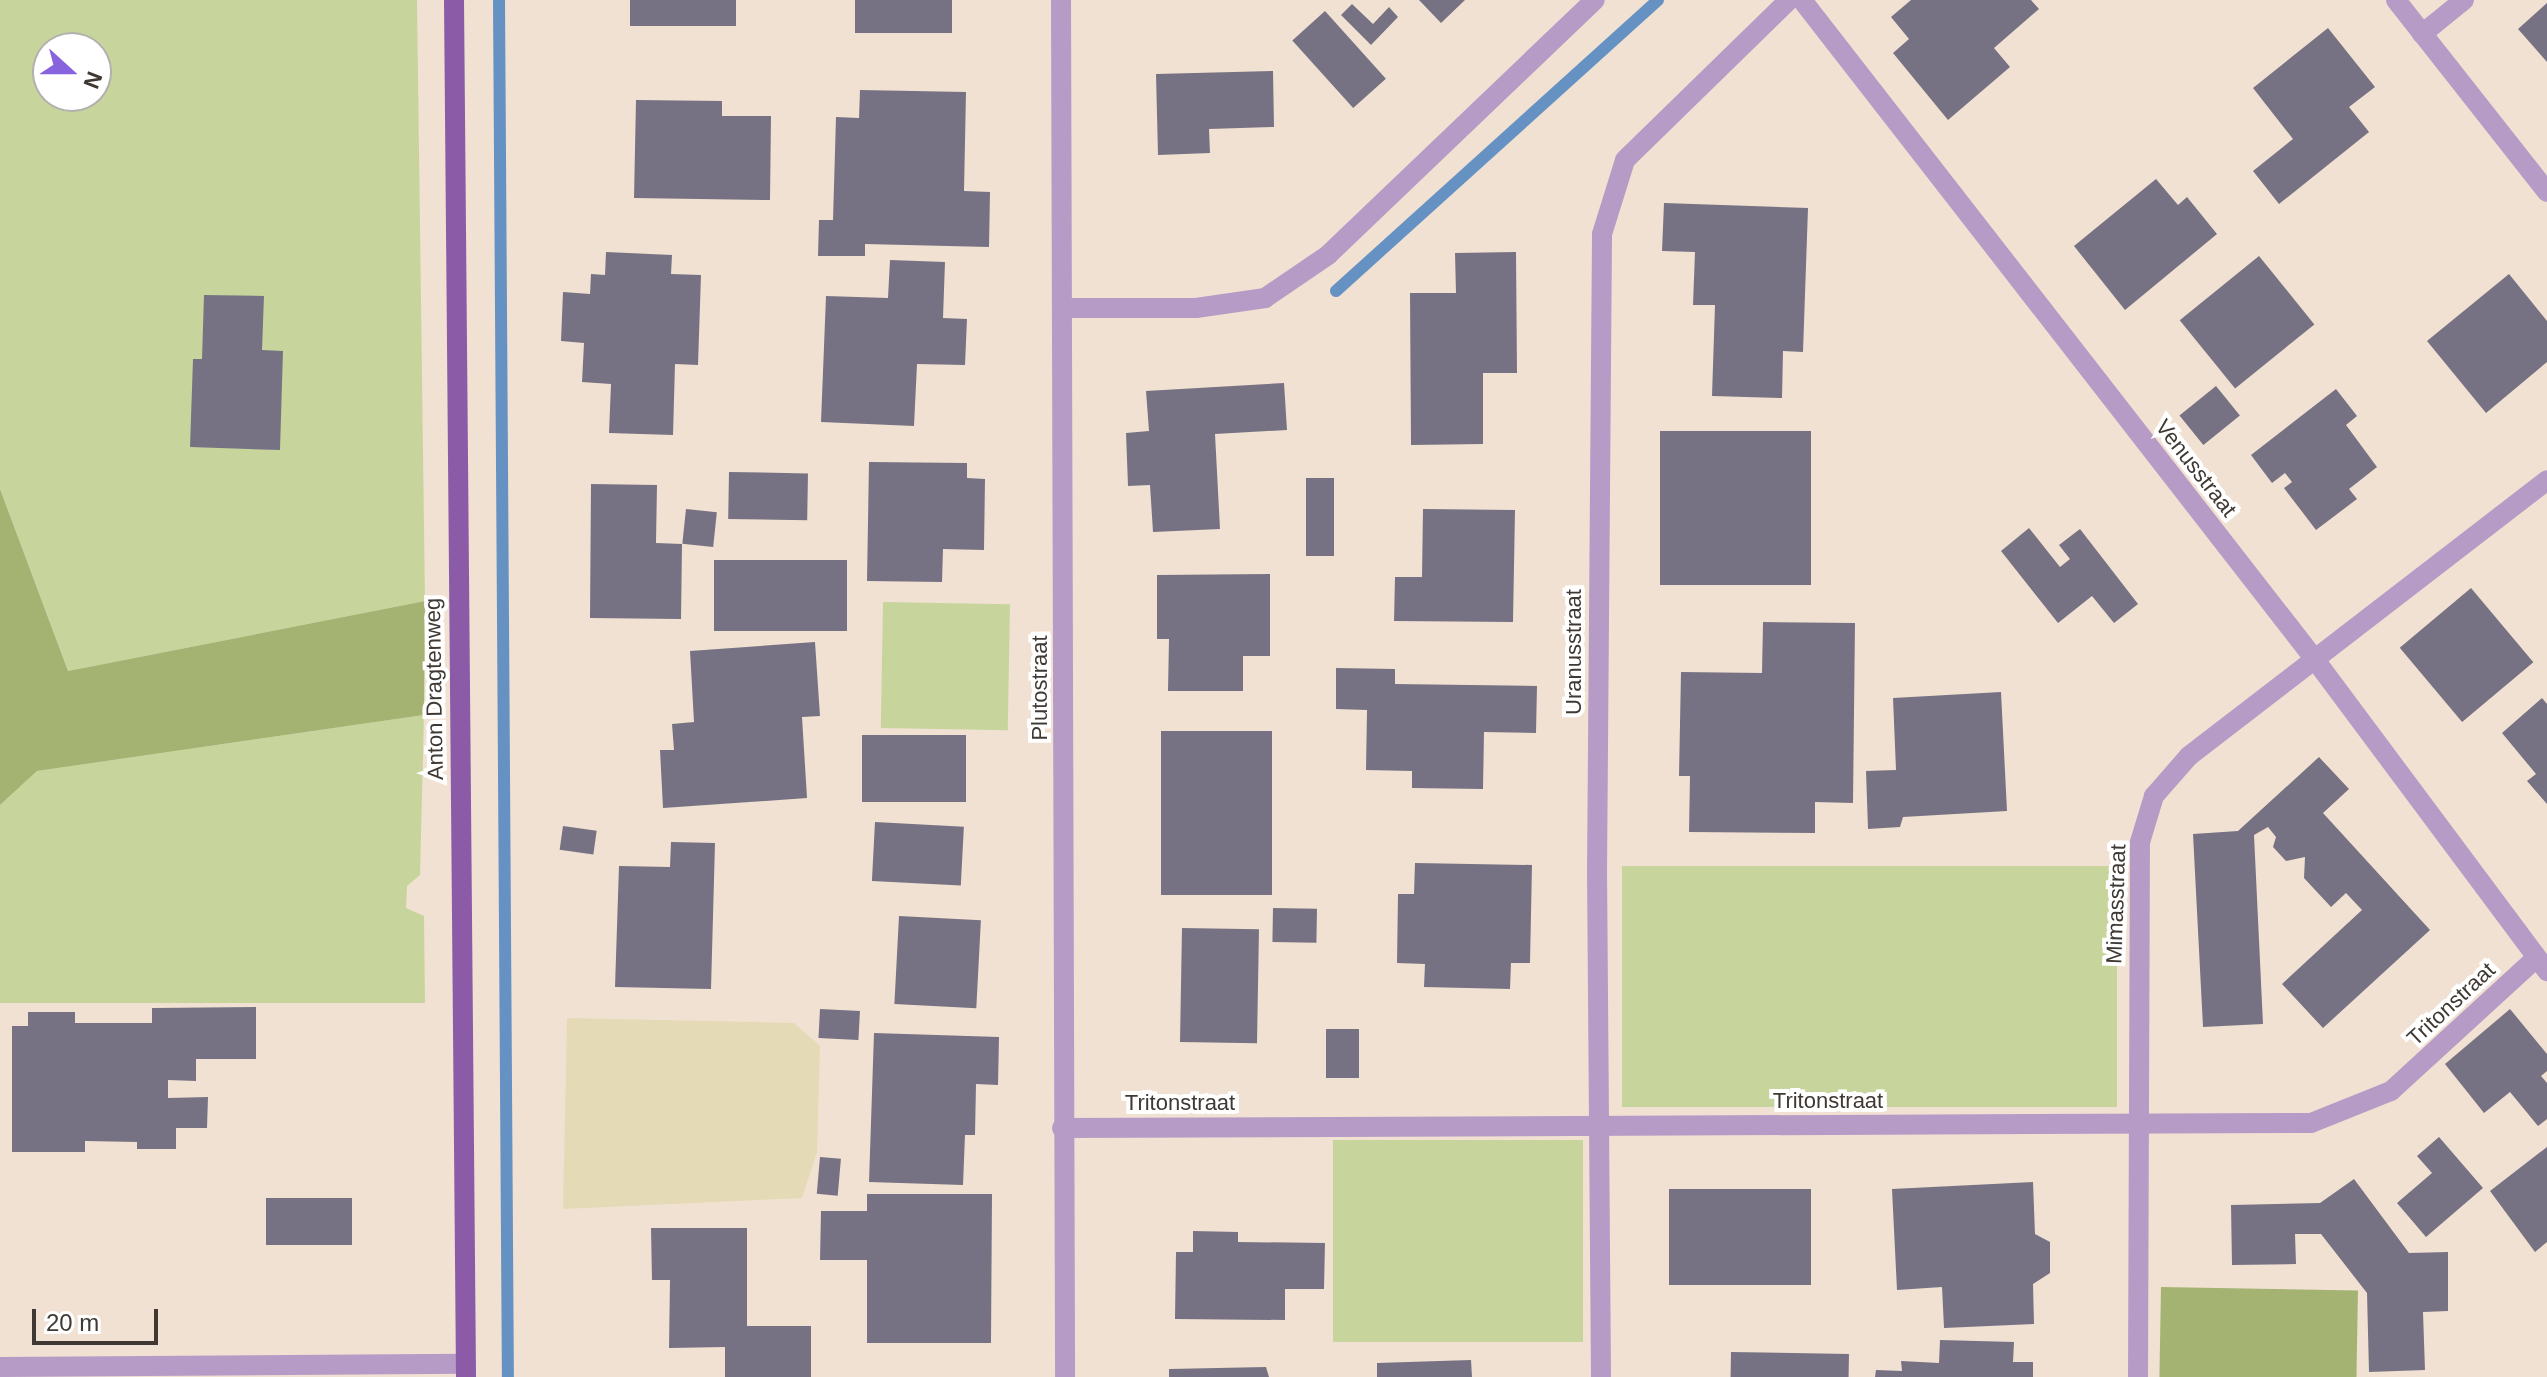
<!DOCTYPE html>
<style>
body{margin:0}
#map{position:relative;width:2547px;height:1377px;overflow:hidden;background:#f1e1d2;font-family:Arial,sans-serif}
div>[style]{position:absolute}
.green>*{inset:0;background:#c7d59d;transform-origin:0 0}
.forest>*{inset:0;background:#a5b372;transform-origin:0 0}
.sand>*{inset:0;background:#e4dbb6}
.stream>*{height:12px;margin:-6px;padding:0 6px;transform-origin:6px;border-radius:6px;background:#6691c3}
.building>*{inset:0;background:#777283;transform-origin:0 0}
.minor>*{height:20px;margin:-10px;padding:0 10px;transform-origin:10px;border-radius:10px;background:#b59bc6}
.major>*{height:20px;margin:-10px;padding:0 10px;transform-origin:10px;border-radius:10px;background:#8c5ba8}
span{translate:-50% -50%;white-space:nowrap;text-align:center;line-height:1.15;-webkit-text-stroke:8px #fff;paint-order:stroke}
.street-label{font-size:22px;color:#403933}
.north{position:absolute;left:32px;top:32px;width:80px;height:80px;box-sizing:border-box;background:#fff;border:2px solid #b3b0ad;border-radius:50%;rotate:111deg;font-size:22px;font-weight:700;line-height:32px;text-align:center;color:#403933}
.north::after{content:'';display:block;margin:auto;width:28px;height:36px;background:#8763dd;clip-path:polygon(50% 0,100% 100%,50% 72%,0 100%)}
.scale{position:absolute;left:32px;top:1309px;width:126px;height:36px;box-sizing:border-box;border:4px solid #403933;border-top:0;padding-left:10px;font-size:24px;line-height:28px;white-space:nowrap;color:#403933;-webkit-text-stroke:6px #fff;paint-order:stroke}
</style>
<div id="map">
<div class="green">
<div style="clip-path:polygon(evenodd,0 0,417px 0,425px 601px,68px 671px,0 489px,0 0,48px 48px,96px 48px,96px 96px,48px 96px,48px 48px)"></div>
<div style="left:883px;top:602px;width:127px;height:126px;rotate:1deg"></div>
<div style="clip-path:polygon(424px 715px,420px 875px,407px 886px,406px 908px,424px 916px,425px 1003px,0 1003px,0 805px,37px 771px)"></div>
<div style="left:1622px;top:866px;width:495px;height:241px"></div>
<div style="left:1333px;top:1140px;width:250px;height:202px"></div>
</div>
<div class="forest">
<div style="clip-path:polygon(0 489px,68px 671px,425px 601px,424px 715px,37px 771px,0 805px)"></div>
<div style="left:2161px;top:1287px;width:197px;height:90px;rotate:1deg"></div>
</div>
<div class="sand">
<div style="clip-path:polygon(567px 1018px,794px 1023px,820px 1046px,817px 1152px,802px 1198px,563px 1209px)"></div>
</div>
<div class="stream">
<div style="left:499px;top:0;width:1377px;rotate:89.63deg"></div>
<div style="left:1336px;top:291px;width:434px;rotate:-42.1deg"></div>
</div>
<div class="building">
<div style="left:630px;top:0;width:106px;height:26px"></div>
<div style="left:855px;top:0;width:97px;height:33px"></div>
<div style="clip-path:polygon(1419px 0,1465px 0,1441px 23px)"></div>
<div style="clip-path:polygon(1911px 0,2031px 0,2039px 9px,1994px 48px,2010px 67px,1948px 120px,1893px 53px,1909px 39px,1891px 17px)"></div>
<div style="clip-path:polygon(2547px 3px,2547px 62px,2518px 29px)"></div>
<div style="clip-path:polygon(1352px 4px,1373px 24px,1389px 7px,1398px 17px,1371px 45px,1341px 15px)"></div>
<div style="left:1325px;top:11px;width:91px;height:44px;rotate:48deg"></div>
<div style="clip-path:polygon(2328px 28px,2375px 87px,2349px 107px,2369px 132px,2279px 204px,2253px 171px,2293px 139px,2253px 88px)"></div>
<div style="clip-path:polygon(1273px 71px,1274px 127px,1209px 129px,1210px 153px,1158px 155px,1156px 74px)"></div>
<div style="clip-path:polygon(860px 90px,966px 92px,964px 191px,990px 192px,989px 247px,865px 244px,865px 256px,818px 256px,819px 220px,833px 220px,836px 117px,859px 118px)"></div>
<div style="clip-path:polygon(636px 100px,722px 101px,722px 116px,771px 116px,770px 200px,634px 198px)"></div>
<div style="clip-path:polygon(2156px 179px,2178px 205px,2187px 197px,2217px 234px,2125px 310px,2074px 246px)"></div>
<div style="clip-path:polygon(1664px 203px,1808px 208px,1803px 352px,1783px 351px,1782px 398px,1712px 396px,1715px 305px,1693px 305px,1695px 252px,1662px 251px)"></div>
<div style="clip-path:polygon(606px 252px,672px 255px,671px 274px,701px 275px,698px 365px,675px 364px,673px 435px,609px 433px,611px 384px,582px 382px,584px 343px,561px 341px,563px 292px,590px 294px,591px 274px,605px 275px)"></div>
<div style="clip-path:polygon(1516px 252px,1517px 373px,1483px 373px,1483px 444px,1411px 445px,1410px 293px,1456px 293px,1455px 253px)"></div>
<div style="left:2259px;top:256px;width:88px;height:102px;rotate:51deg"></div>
<div style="clip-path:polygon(890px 260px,945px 262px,943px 318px,967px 319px,965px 365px,917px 364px,914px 426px,821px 422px,826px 296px,888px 298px)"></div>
<div style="clip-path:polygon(2509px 274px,2547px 321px,2547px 362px,2486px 413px,2427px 341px)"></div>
<div style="clip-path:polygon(204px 295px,264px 296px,262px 350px,283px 351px,280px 450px,190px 447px,193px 359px,202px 359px)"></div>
<div style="clip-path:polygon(1284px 383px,1287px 430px,1215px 434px,1220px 529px,1153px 532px,1150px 485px,1128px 486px,1126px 433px,1149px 431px,1146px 391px)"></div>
<div style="left:2216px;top:386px;width:38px;height:47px;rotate:51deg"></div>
<div style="clip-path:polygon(2336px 389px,2357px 416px,2346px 425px,2377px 467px,2349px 489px,2357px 499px,2316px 530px,2284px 488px,2292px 482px,2285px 473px,2272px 483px,2251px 455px)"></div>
<div style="left:1811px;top:431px;width:154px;height:151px;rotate:90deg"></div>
<div style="clip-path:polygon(869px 462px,967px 463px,967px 478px,985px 479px,984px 550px,943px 549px,942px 582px,867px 581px)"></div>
<div style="left:729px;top:472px;width:79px;height:47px;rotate:1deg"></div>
<div style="left:1306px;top:478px;width:28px;height:78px"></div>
<div style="clip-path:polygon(591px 484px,657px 485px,656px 543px,682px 544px,681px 619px,590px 618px)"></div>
<div style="left:686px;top:509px;width:31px;height:35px;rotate:6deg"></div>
<div style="clip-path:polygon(1423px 509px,1515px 510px,1513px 622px,1394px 621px,1395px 577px,1422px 577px)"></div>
<div style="clip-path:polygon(2029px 528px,2060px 567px,2070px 559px,2059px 545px,2080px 529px,2138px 604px,2114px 623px,2092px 596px,2058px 623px,2001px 551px)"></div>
<div style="left:714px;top:560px;width:133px;height:71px"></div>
<div style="clip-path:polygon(1270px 574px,1270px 656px,1243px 656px,1243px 691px,1168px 691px,1169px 639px,1157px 639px,1157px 575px)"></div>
<div style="left:2471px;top:588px;width:97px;height:93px;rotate:50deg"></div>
<div style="clip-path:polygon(1763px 622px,1855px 623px,1853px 803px,1815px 802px,1815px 833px,1689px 832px,1690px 776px,1679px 776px,1681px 672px,1762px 673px)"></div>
<div style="clip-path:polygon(815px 642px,820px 716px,802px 717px,807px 798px,663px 808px,660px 750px,674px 750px,672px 724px,694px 722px,690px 651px)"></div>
<div style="clip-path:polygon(1336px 668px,1395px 669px,1395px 684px,1537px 686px,1536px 733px,1484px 732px,1483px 789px,1412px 788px,1412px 771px,1366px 770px,1367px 710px,1336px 709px)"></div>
<div style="clip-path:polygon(2001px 692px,2007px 811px,1903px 817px,1900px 827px,1868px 829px,1866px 771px,1896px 770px,1893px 698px)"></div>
<div style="clip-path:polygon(2542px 698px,2547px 704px,2547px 804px,2527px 781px,2536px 774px,2502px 733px)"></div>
<div style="left:1161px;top:731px;width:111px;height:164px"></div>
<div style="left:862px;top:735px;width:104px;height:67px"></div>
<div style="clip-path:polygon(2319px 757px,2349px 789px,2323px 813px,2430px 930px,2323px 1028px,2282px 984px,2362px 910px,2346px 893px,2331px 907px,2304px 878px,2305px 857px,2286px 861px,2273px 847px,2276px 837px,2268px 827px,2254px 835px,2263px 1024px,2203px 1027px,2193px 834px,2238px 831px)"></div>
<div style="left:875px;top:822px;width:89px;height:59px;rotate:3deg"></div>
<div style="left:563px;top:826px;width:34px;height:24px;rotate:8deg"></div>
<div style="clip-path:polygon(671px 842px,715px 843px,711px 989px,615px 987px,619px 866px,670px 867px)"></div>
<div style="clip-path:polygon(1415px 863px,1532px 865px,1530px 963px,1511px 963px,1510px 989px,1424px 987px,1425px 964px,1397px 963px,1398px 894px,1414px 894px)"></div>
<div style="left:1273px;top:908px;width:44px;height:34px;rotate:1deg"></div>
<div style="left:899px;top:916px;width:82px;height:88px;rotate:3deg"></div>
<div style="left:1182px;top:928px;width:77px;height:114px;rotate:1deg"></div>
<div style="clip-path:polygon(256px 1007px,256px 1059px,196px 1059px,196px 1081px,168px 1080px,168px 1098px,208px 1097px,207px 1128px,176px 1128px,176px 1149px,137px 1149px,137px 1142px,85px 1141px,85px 1152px,12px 1152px,12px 1026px,28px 1026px,28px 1012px,75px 1012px,75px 1023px,152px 1023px,152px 1008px)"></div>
<div style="left:820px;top:1009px;width:40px;height:29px;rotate:3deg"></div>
<div style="clip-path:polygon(2510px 1009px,2547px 1054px,2547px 1071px,2541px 1076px,2547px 1083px,2547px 1119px,2538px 1126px,2510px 1092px,2484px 1113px,2445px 1064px)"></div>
<div style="left:1326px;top:1029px;width:33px;height:49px"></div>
<div style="clip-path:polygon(874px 1033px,999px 1037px,998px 1085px,976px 1084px,975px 1135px,965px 1135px,963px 1185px,869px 1182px)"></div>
<div style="clip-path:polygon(2439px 1137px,2483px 1188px,2426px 1237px,2397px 1203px,2432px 1173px,2417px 1156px)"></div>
<div style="clip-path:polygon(2547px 1147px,2547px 1242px,2535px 1252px,2490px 1191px)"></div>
<div style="left:820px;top:1157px;width:21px;height:37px;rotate:5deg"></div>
<div style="clip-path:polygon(2354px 1179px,2409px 1253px,2448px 1252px,2448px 1311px,2423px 1312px,2425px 1370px,2369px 1372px,2367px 1293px,2321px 1234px,2295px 1234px,2296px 1264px,2232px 1265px,2231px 1205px,2320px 1203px)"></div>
<div style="clip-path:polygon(2033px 1182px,2035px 1234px,2050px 1242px,2050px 1273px,2033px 1284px,2034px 1324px,1944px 1328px,1942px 1287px,1897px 1290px,1892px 1189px)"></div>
<div style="left:1811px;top:1189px;width:96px;height:142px;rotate:90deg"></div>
<div style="clip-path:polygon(867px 1194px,992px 1194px,991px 1343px,867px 1343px,867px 1260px,820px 1260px,821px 1211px,867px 1211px)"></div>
<div style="left:266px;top:1198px;width:86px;height:47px"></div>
<div style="clip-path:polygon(651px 1228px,747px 1228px,747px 1326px,811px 1326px,811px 1377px,725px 1377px,725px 1347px,669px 1348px,670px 1280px,652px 1280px)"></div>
<div style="clip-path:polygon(1193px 1231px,1238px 1232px,1238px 1242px,1325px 1243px,1324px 1289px,1285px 1289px,1285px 1320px,1175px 1319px,1176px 1252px,1193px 1252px)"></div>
<div style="clip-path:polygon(1940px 1340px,2014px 1342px,2013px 1362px,2033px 1362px,2033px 1377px,1875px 1377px,1876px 1370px,1902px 1371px,1901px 1361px,1939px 1363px)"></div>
<div style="left:1731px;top:1352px;width:118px;height:25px;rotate:1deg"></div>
<div style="clip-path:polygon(1471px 1360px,1472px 1377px,1377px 1377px,1377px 1363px)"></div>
<div style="clip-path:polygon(1266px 1367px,1269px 1377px,1169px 1377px,1169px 1369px)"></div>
</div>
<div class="minor">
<div style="left:1061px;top:0;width:1377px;rotate:89.83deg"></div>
<div style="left:1802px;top:0;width:837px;rotate:52.13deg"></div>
<div style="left:2316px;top:661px;width:387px;rotate:53.3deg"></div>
<div style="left:2396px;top:0;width:244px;rotate:51.8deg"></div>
<div style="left:2422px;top:34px;width:54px;rotate:-39deg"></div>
<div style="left:1065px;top:308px;width:131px"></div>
<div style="left:1196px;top:308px;width:70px;rotate:-8.2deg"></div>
<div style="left:1265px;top:298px;width:76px;rotate:-34.3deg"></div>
<div style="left:1328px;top:255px;width:369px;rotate:-43.7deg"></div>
<div style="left:1062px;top:1128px;width:1249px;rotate:-0.23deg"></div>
<div style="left:2311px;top:1123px;width:86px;rotate:-21.8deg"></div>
<div style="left:2391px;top:1091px;width:197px;rotate:-42.5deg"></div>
<div style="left:0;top:1367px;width:466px;rotate:-0.4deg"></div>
<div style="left:1601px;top:1377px;width:504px;rotate:-90.45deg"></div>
<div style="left:1597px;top:873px;width:639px;rotate:-89.55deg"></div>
<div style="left:1602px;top:234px;width:77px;rotate:-72.7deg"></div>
<div style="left:1625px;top:160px;width:229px;rotate:-44.3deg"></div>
<div style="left:2138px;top:1377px;width:535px;rotate:-89.79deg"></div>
<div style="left:2140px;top:842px;width:48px;rotate:-73.1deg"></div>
<div style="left:2154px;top:796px;width:53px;rotate:-48.8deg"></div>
<div style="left:2189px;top:756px;width:452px;rotate:-37.6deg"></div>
</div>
<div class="major">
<div style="left:454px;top:0;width:1377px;rotate:89.5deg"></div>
</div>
<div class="street-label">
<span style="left:2196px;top:468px;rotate:52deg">Venusstraat</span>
<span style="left:1574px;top:652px;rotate:-90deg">Uranusstraat</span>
<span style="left:1040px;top:688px;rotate:-90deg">Plutostraat</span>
<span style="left:434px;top:689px;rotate:-91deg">Anton Dragtenweg</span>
<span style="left:2116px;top:904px;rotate:-88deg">Mimasstraat</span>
<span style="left:2451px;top:1004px;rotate:-43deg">Tritonstraat</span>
<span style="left:1828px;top:1101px">Tritonstraat</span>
<span style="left:1180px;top:1103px">Tritonstraat</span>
</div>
<div class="north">N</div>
<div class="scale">20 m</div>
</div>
